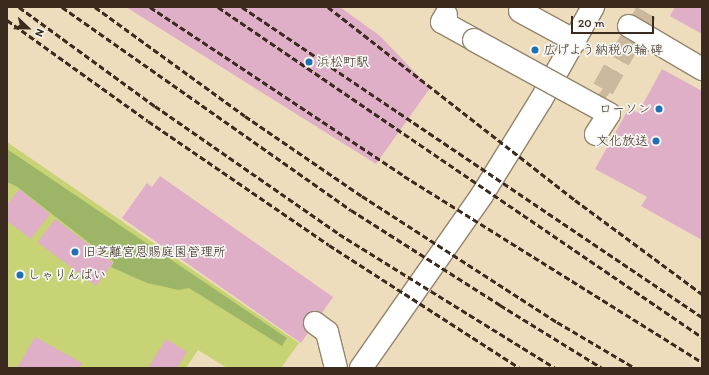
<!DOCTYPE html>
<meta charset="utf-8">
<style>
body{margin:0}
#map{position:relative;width:709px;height:375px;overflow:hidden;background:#eeddbc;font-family:Itim,"Klee One",sans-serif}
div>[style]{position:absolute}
.green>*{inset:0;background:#c7d374}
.forest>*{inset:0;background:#9db566}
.building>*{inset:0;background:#dfaec7;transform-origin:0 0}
.minor-tunnel>*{height:22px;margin-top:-11px;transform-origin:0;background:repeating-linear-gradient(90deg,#cab99c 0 22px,transparent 0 33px)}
.roads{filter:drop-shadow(1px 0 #94846d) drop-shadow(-1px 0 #94846d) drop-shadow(0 1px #94846d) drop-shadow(0 -1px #94846d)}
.minor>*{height:22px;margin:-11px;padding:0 11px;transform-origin:11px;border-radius:11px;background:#fff}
.rail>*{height:3px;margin-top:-1.5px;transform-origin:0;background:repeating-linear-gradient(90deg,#3b2a1e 0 6px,transparent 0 9px)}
.bridges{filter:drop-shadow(1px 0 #94846d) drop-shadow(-1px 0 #94846d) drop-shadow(0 1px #94846d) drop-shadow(0 -1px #94846d)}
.minor-bridge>*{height:22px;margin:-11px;padding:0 11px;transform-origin:11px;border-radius:11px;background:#fff}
.dots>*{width:11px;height:11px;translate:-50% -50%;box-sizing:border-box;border:2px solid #f6f6f2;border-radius:50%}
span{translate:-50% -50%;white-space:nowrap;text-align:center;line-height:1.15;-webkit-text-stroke:3.5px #f6f6f2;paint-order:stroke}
.poi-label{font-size:13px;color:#3b2a1e}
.left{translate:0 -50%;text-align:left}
.right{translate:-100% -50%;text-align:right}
.frame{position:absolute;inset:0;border:8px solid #3b2a1e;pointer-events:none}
.north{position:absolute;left:8px;top:8px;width:40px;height:40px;-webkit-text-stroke:3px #f6f6f2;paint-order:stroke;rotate:112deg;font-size:11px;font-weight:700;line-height:16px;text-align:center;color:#3b2a1e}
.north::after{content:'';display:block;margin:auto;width:14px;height:18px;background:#3b2a1e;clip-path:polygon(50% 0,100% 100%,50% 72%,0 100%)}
.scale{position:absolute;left:571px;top:16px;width:83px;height:18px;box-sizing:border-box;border:2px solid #3b2a1e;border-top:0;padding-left:5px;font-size:12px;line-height:14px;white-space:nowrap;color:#3b2a1e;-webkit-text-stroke:3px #f6f6f2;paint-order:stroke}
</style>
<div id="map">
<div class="green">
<div style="clip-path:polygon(7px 142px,299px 343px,281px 368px,227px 368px,198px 350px,186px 368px,7px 368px)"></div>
</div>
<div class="forest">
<div style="clip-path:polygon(7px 149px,287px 338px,282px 346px,189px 288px,179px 290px,147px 283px,111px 267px,114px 262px,16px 186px,7px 182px)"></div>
</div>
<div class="building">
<div style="clip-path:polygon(126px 7px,340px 7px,380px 36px,430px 88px,376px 164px)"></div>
<div style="clip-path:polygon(675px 7px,702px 7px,702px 34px,670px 16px)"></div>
<div style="clip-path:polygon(662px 69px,702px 91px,702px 240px,641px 206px,647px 197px,595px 169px,629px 108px,638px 113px)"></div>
<div style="clip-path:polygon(160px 176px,333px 297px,301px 343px,122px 218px,147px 183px,152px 187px)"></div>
<div style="clip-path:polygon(19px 189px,50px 214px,31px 239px,7px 221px,7px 205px)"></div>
<div style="left:55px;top:219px;width:73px;height:29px;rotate:37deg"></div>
<div style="clip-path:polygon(35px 337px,82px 363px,79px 368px,17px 368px)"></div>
<div style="clip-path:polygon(166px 339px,187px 352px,177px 368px,148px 368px)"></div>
</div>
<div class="minor-tunnel">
<div style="left:609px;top:94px;width:8px;rotate:-140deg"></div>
<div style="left:603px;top:89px;width:94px;rotate:-60.7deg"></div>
</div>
<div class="roads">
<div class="minor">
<div style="left:520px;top:11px;width:63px;rotate:28.6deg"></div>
<div style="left:446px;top:15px;width:8px;rotate:120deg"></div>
<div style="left:442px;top:22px;width:37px;rotate:29deg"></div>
<div style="left:629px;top:26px;width:85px;rotate:30.5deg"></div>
<div style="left:315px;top:323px;width:15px;rotate:37deg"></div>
<div style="left:327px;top:332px;width:37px;rotate:76deg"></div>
<div style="left:361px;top:368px;width:211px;rotate:-55deg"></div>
<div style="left:482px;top:195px;width:112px;rotate:-58.2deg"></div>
<div style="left:541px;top:100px;width:107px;rotate:-60.8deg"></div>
</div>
</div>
<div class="rail">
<div style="left:19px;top:7px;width:168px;rotate:36.1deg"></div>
<div style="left:155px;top:106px;width:224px;rotate:34.8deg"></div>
<div style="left:339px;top:234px;width:254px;rotate:31.8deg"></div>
<div style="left:62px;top:7px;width:353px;rotate:35.1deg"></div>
<div style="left:351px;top:210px;width:177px;rotate:32.5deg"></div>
<div style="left:500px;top:305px;width:120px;rotate:31.7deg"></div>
<div style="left:95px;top:7px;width:185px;rotate:36deg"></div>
<div style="left:245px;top:116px;width:142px;rotate:34.4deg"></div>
<div style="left:362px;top:196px;width:232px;rotate:32.9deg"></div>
<div style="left:557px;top:322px;width:91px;rotate:30.5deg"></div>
<div style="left:150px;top:7px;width:305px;rotate:33.6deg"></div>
<div style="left:404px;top:176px;width:351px;rotate:32deg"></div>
<div style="left:218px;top:7px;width:586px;rotate:34.29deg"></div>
<div style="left:242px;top:7px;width:555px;rotate:33.98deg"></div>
<div style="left:328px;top:7px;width:313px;rotate:38deg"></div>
<div style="left:575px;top:200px;width:158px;rotate:36.5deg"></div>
<div style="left:7px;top:20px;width:173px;rotate:35.6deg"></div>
<div style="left:148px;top:121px;width:219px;rotate:34.4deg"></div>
<div style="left:329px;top:245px;width:227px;rotate:32.8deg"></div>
</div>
<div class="bridges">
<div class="minor-bridge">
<div style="left:474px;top:40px;width:154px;rotate:28.7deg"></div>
<div style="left:609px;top:114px;width:24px;rotate:123deg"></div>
</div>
</div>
<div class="dots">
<div style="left:535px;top:50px;background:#1f6fb2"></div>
<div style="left:309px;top:62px;background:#1f6fb2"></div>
<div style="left:659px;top:109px;background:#1f6fb2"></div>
<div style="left:656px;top:141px;background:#1f6fb2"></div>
<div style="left:75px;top:252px;background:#1f6fb2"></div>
<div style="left:20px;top:275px;background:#1f6fb2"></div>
</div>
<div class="poi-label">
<span class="left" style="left:543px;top:50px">広げよう納税の輪 碑</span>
<span class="left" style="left:317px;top:62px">浜松町駅</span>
<span class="right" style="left:651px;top:109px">ローソン</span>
<span class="right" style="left:648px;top:141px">文化放送</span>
<span class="left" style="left:83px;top:252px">旧芝離宮恩賜庭園管理所</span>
<span class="left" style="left:28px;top:275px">しゃりんばい</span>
</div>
<div class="frame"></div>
<div class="north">N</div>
<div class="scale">20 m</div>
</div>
